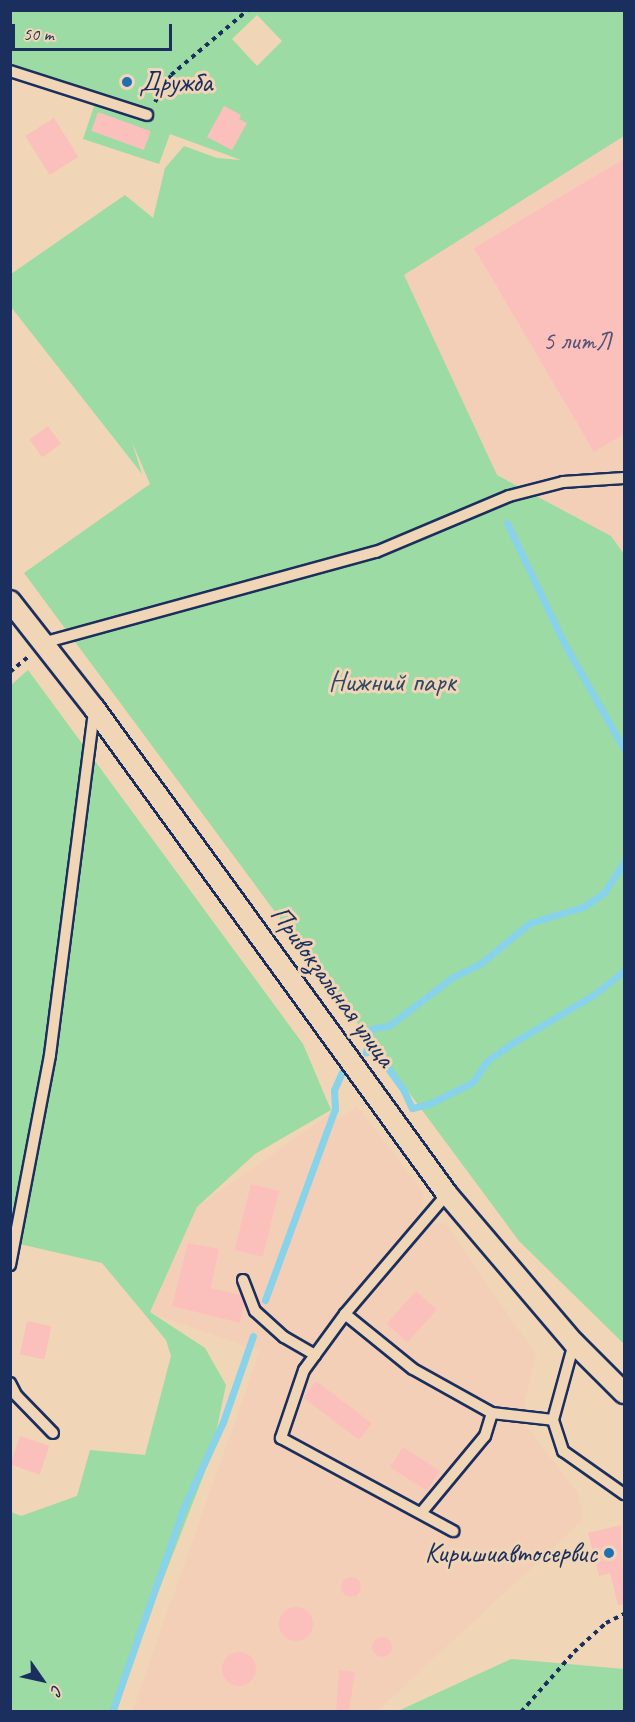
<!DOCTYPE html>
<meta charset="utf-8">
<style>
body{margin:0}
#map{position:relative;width:635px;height:1722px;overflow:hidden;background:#f0d5b7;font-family:Caveat,sans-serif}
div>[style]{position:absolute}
.built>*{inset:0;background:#f4cfb8}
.green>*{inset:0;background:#9cdba3}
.stream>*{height:7px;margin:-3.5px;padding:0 3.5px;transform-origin:3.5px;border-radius:3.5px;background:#88d3e9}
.building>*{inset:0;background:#fcc0bc;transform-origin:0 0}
.round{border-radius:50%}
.path>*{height:4px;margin-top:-2px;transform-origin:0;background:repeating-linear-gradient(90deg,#1b2f5e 0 4.5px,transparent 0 9px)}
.roads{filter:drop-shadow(2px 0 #1b2f5e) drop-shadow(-2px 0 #1b2f5e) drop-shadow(0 2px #1b2f5e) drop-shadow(0 -2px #1b2f5e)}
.service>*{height:10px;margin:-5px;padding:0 5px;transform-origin:5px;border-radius:5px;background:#f0d5b7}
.minor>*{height:20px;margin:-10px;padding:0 10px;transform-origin:10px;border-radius:10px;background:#f0d5b7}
.dots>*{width:16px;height:16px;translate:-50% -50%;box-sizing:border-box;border:3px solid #f0d5b7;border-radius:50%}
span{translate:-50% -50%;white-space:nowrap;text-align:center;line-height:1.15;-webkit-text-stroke:6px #f0d5b7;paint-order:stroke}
.number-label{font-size:26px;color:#535376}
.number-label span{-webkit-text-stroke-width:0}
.poi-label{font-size:28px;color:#1b2f5e}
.left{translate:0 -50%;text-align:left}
.right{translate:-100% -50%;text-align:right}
.park-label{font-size:28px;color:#2e4968}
.street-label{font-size:28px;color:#1b2f5e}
.frame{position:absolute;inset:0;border:12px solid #1b2f5e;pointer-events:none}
.north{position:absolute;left:12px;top:1650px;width:60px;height:60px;-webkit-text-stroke:4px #f0d5b7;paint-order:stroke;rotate:124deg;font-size:16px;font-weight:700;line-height:24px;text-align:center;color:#1b2f5e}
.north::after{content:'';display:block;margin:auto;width:21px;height:27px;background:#1b2f5e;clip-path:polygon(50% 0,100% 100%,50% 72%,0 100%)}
.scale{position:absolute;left:12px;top:24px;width:160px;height:27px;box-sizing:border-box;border:3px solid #1b2f5e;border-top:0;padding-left:8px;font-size:18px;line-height:21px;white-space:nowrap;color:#1b2f5e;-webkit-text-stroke:4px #f0d5b7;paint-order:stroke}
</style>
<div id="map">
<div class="built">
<div style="clip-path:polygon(624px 136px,624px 554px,611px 536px,497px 475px,404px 275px)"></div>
<div style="clip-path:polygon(357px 1106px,424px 1193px,420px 1210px,432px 1224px,445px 1223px,536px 1355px,521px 1419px,577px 1492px,584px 1519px,377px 1711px,132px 1712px,260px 1351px,150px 1313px,197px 1207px,330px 1114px,340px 1119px)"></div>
</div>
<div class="green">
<div style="clip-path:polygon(evenodd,10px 11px,624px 11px,624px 136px,404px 275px,497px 475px,611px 536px,624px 554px,624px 1344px,519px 1241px,24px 573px,150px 484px,132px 442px,142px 474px,11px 307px,11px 274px,125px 195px,153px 218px,165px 168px,184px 146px,217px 158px,241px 160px,170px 134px,159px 164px,83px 139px,98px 94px,11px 65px,10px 11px,257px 15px,282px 41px,257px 66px,232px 39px,257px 15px)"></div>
<div style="clip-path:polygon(28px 670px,303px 1044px,331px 1110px,255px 1154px,197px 1207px,150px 1312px,205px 1348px,226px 1385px,211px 1456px,143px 1631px,117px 1711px,11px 1711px,11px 1512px,21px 1516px,77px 1496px,90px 1450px,145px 1455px,171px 1356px,166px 1340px,102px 1263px,11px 1242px,10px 686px)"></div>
<div style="clip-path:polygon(511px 1659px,624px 1669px,624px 1711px,398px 1711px)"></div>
</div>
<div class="stream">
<div style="left:507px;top:523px;width:133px;rotate:64.6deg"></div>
<div style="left:564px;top:643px;width:122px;rotate:60.5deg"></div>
<div style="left:624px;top:862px;width:37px;rotate:123deg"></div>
<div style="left:604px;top:893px;width:25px;rotate:146deg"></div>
<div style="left:583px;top:907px;width:55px;rotate:163.2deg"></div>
<div style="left:530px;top:923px;width:65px;rotate:140.6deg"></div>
<div style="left:480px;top:964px;width:30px;rotate:154deg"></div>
<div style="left:453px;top:977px;width:79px;rotate:142.7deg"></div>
<div style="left:390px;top:1025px;width:19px;rotate:168deg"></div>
<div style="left:371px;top:1029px;width:24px;rotate:102deg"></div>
<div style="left:366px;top:1052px;width:10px"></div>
<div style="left:376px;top:1052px;width:46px;rotate:53.9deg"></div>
<div style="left:403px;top:1089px;width:21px;rotate:65deg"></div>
<div style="left:412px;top:1108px;width:17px;rotate:-13deg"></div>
<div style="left:429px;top:1104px;width:49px;rotate:-26.6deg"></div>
<div style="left:473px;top:1082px;width:25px;rotate:-56deg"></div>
<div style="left:487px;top:1061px;width:29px;rotate:-35deg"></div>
<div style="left:511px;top:1044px;width:94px;rotate:-30.7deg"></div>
<div style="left:592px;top:996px;width:41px;rotate:-38deg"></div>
<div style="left:265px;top:1300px;width:203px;rotate:-69.9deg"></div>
<div style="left:335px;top:1109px;width:19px;rotate:-93deg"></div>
<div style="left:334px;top:1090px;width:22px;rotate:-66deg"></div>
<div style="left:112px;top:1712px;width:215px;rotate:-70.7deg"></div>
<div style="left:183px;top:1509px;width:96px;rotate:-65.3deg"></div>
<div style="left:223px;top:1422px;width:91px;rotate:-70.8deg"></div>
</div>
<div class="building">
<div style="clip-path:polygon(224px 106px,241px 115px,239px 119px,247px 123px,232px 150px,207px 137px)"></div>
<div style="left:98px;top:112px;width:56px;height:20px;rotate:20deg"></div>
<div style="left:54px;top:118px;width:46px;height:34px;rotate:58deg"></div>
<div style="clip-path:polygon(624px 159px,624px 434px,594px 452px,474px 248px)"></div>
<div style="left:48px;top:426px;width:22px;height:23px;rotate:54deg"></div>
<div style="left:251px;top:1184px;width:29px;height:68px;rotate:14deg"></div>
<div style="clip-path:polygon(188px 1243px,219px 1249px,211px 1288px,241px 1295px,244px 1304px,240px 1323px,172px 1306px)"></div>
<div style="left:416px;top:1291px;width:28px;height:44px;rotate:42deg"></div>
<div style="left:27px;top:1321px;width:25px;height:34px;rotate:12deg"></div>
<div style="left:316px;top:1381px;width:70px;height:21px;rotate:37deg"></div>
<div style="left:20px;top:1436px;width:31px;height:30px;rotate:19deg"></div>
<div style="left:403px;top:1447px;width:44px;height:24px;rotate:33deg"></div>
<div style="clip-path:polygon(621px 1525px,624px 1604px,618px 1605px,610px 1573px,599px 1576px,588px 1533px)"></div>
<div class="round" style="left:341px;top:1577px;width:20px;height:20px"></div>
<div class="round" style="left:279px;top:1607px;width:34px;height:34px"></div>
<div class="round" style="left:372px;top:1637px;width:20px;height:20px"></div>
<div class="round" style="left:222px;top:1652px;width:34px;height:34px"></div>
<div style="clip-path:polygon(339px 1670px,355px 1672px,349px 1712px,336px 1712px)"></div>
</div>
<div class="path">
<div style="left:155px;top:102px;width:31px;rotate:-59deg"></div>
<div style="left:171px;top:75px;width:101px;rotate:-40.2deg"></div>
<div style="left:10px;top:672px;width:25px;rotate:-40deg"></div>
<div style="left:521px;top:1712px;width:80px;rotate:-48.5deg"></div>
<div style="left:574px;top:1652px;width:43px;rotate:-42.2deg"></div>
<div style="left:606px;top:1623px;width:20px;rotate:-27deg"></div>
</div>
<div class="roads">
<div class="service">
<div style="left:10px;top:71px;width:144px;rotate:17.8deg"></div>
<div style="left:46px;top:642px;width:342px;rotate:-15.3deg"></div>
<div style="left:376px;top:552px;width:144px;rotate:-22.8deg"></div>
<div style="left:509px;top:496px;width:56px;rotate:-14.5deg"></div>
<div style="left:563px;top:482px;width:61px;rotate:-3.8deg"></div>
<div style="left:447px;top:1194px;width:157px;rotate:130.4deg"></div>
<div style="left:345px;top:1314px;width:69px;rotate:126.2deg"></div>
<div style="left:304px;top:1370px;width:72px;rotate:108.7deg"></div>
<div style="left:281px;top:1438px;width:196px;rotate:28.4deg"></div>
<div style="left:10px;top:1265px;width:214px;rotate:-79.2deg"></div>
<div style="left:50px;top:1055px;width:348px;rotate:-82.7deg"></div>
<div style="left:243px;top:1280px;width:33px;rotate:69deg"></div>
<div style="left:255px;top:1311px;width:39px;rotate:42deg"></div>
<div style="left:284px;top:1337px;width:36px;rotate:30deg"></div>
<div style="left:345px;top:1314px;width:87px;rotate:39deg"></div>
<div style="left:413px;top:1369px;width:90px;rotate:29.1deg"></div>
<div style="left:492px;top:1413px;width:61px;rotate:6.5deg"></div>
<div style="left:574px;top:1343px;width:80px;rotate:105.3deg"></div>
<div style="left:553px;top:1420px;width:33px;rotate:72deg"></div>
<div style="left:563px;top:1451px;width:75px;rotate:35.2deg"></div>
<div style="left:10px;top:1383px;width:13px;rotate:63deg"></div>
<div style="left:16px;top:1395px;width:53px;rotate:45.8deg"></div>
<div style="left:421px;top:1513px;width:100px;rotate:-50.3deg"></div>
<div style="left:485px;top:1436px;width:24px;rotate:-73deg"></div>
</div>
<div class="minor">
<div style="left:10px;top:601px;width:136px;rotate:51.9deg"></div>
<div style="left:94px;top:708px;width:601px;rotate:54.01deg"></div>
<div style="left:447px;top:1194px;width:196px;rotate:49.6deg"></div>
<div style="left:574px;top:1343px;width:71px;rotate:45deg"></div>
</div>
</div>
<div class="dots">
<div style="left:127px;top:82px;background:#1f6fb2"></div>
<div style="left:609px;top:1553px;background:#1f6fb2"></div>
</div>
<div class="number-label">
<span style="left:577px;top:341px">5 литЛ</span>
</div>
<div class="poi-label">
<span class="left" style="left:139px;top:82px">Дружба</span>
<span class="right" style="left:597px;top:1553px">Киришиавтосервис</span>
</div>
<div class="park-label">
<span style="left:392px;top:682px">Нижний парк</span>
</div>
<div class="street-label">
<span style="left:333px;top:986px;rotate:54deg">Привокзальная улица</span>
</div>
<div class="frame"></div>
<div class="north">С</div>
<div class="scale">50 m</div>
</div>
